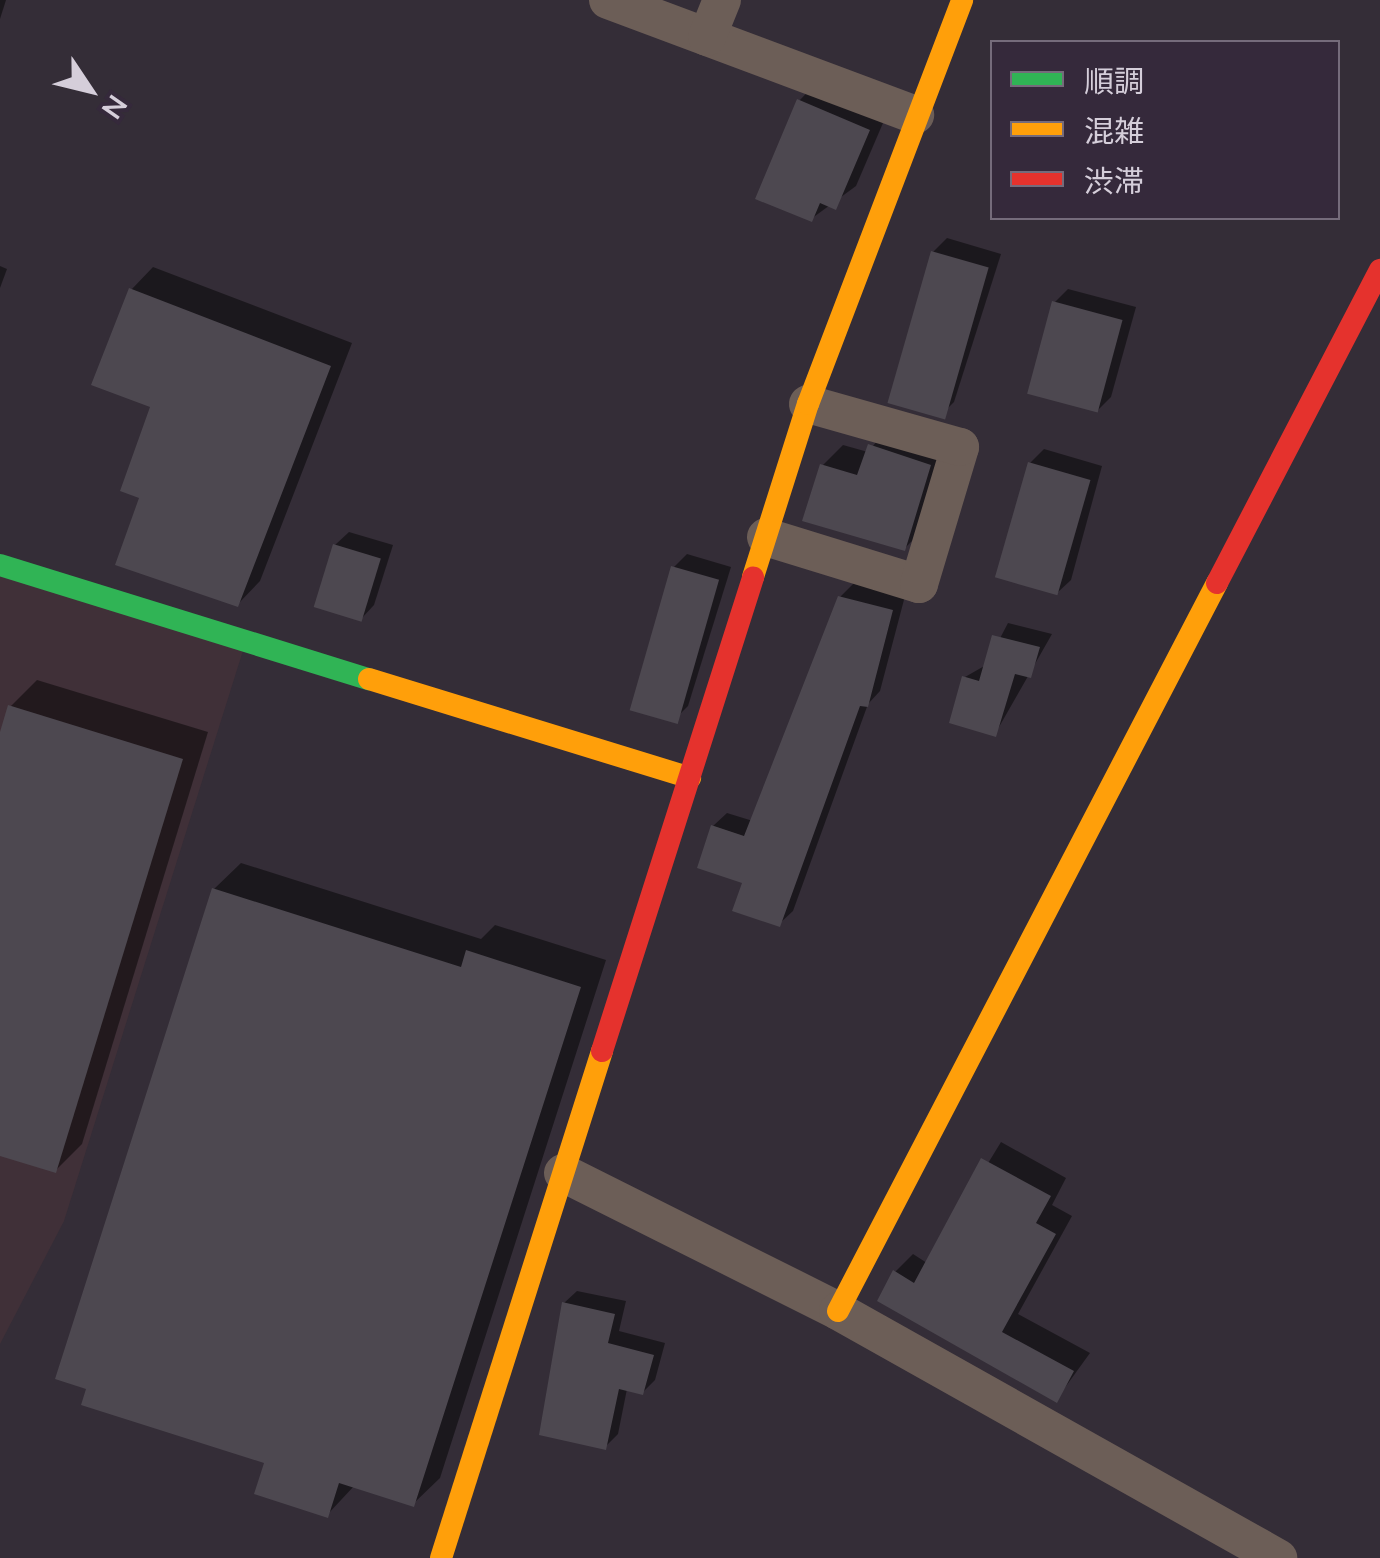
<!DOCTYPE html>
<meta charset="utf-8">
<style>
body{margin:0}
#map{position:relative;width:1380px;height:1558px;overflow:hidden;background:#342d37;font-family:Mulish,"Noto Sans JP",sans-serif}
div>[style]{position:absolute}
.commercial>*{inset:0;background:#403038}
.shadow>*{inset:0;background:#0007}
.building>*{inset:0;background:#4d4850;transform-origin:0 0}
.street>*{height:38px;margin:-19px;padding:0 19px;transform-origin:19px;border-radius:19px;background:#6c5e57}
.fast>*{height:22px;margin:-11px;padding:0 11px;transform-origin:11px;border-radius:11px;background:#30b455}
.slow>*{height:22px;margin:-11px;padding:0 11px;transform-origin:11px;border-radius:11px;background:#ff9f0a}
.jam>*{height:22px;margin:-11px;padding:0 11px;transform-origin:11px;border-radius:11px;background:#e5322d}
span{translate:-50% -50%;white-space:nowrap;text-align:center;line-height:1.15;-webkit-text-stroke:8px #35293b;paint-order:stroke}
.legend{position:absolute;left:990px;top:40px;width:350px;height:180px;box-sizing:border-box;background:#35293b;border:2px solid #756b7b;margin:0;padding:12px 18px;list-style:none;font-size:30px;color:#d5ceda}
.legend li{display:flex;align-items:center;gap:20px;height:50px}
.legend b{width:50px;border:2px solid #756b7b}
.north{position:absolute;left:40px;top:40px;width:100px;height:100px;-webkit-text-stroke:8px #35293b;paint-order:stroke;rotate:125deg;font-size:28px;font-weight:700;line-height:40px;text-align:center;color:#d5ceda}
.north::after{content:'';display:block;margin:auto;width:35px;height:45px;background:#d5ceda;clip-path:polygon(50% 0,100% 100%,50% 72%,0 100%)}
</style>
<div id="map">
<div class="commercial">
<div style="clip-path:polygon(0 565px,246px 641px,64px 1221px,0 1344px)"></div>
</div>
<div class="shadow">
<div style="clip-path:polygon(0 0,6px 0,0 19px)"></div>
<div style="clip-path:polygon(819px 80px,889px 109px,856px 186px,811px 219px,799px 101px)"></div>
<div style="clip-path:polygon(947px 238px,1001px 254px,954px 402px,940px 416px,933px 252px)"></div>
<div style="clip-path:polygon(0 266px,7px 269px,0 288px)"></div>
<div style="clip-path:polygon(153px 267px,352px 343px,260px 581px,238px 604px,142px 496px,153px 406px,131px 290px)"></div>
<div style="clip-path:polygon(1068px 289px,1136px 307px,1111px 397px,1097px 411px,1055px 302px)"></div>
<div style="clip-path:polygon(890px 425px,946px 441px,925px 528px,905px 548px,822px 466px,843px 445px,868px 452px)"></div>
<div style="clip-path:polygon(1044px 449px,1102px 466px,1071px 580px,1057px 593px,1030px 463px)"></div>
<div style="clip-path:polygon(349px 532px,393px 545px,374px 605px,361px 619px,335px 545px)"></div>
<div style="clip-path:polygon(687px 554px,731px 567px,688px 706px,674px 720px,673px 568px)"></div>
<div style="clip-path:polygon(854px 583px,905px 596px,880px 691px,868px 704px,793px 911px,779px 924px,713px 826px,727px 813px,753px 821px,840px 597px)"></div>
<div style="clip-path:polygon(1008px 623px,1052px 634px,995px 734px,965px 677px,986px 665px)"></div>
<div style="clip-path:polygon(37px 680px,208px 732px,82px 1144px,55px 1171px,0 1154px,0 741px,11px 706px)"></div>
<div style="clip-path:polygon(241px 863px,481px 939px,495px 925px,606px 960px,440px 1478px,413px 1504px,355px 1485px,327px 1515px,267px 1461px,214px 889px)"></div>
<div style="clip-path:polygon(1001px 1142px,1066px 1178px,1052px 1205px,1072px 1216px,1018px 1314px,1090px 1353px,1056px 1400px,895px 1272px,913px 1254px,927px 1263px)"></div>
<div style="clip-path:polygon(577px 1291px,626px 1301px,619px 1331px,665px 1343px,655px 1380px,642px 1393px,627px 1389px,618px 1434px,605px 1447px,564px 1303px)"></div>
</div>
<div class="building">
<div style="clip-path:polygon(797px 99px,870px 130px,836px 210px,820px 203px,812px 222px,755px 199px)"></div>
<div style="left:931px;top:251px;width:60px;height:158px;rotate:16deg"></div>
<div style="clip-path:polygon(129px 288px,331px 366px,238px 607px,115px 565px,139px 498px,120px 491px,150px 407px,91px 385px)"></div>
<div style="left:1052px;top:301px;width:73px;height:96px;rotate:15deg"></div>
<div style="clip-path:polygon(868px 444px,931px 465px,905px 551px,802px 521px,820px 464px,857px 475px)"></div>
<div style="left:1028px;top:462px;width:65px;height:120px;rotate:16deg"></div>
<div style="left:333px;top:544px;width:50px;height:66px;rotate:17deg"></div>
<div style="left:671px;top:566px;width:50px;height:150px;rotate:16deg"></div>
<div style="clip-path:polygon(838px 596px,893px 610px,868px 707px,860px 706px,780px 927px,732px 911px,742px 883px,697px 868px,711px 825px,744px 836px)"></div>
<div style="clip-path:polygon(992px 635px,1040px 647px,1031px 678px,1015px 674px,996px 737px,949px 723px,962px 676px,979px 681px)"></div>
<div style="clip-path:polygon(8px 705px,183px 759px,56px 1173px,0 1156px,0 732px)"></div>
<div style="clip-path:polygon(212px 888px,461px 967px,466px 950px,581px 987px,414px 1507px,339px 1483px,328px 1518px,254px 1494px,264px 1463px,81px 1405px,86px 1389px,55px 1379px)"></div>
<div style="clip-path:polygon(981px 1158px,1051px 1196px,1036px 1223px,1056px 1234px,1002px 1332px,1074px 1371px,1057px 1403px,877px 1301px,893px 1270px,914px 1283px)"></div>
<div style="clip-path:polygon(562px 1302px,615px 1314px,608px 1343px,654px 1355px,643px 1395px,619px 1389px,606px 1450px,539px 1435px)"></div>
</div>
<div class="street">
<div style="left:608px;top:0;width:328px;rotate:20.5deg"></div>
<div style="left:707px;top:37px;width:40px;rotate:-68deg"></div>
<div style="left:766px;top:537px;width:160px;rotate:17.1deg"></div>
<div style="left:919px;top:584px;width:143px;rotate:-73.3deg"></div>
<div style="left:960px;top:447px;width:158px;rotate:-164.2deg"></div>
<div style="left:563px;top:1173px;width:308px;rotate:26.6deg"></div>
<div style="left:838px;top:1311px;width:505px;rotate:29.31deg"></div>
</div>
<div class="fast">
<div style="left:0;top:565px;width:386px;rotate:17.2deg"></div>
</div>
<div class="slow">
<div style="left:753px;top:577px;width:182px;rotate:-72.4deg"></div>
<div style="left:808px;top:404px;width:432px;rotate:-69.1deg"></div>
<div style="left:369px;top:679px;width:336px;rotate:17.1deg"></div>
<div style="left:838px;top:1311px;width:821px;rotate:-62.5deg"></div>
<div style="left:441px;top:1558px;width:532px;rotate:-72.38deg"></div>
</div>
<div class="jam">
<div style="left:1217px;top:583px;width:353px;rotate:-62.5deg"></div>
<div style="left:602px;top:1051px;width:497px;rotate:-72.3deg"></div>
</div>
<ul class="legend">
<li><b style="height:12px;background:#30b455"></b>順調</li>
<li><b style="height:12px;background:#ff9f0a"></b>混雑</li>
<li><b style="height:12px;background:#e5322d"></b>渋滞</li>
</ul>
<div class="north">N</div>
</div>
